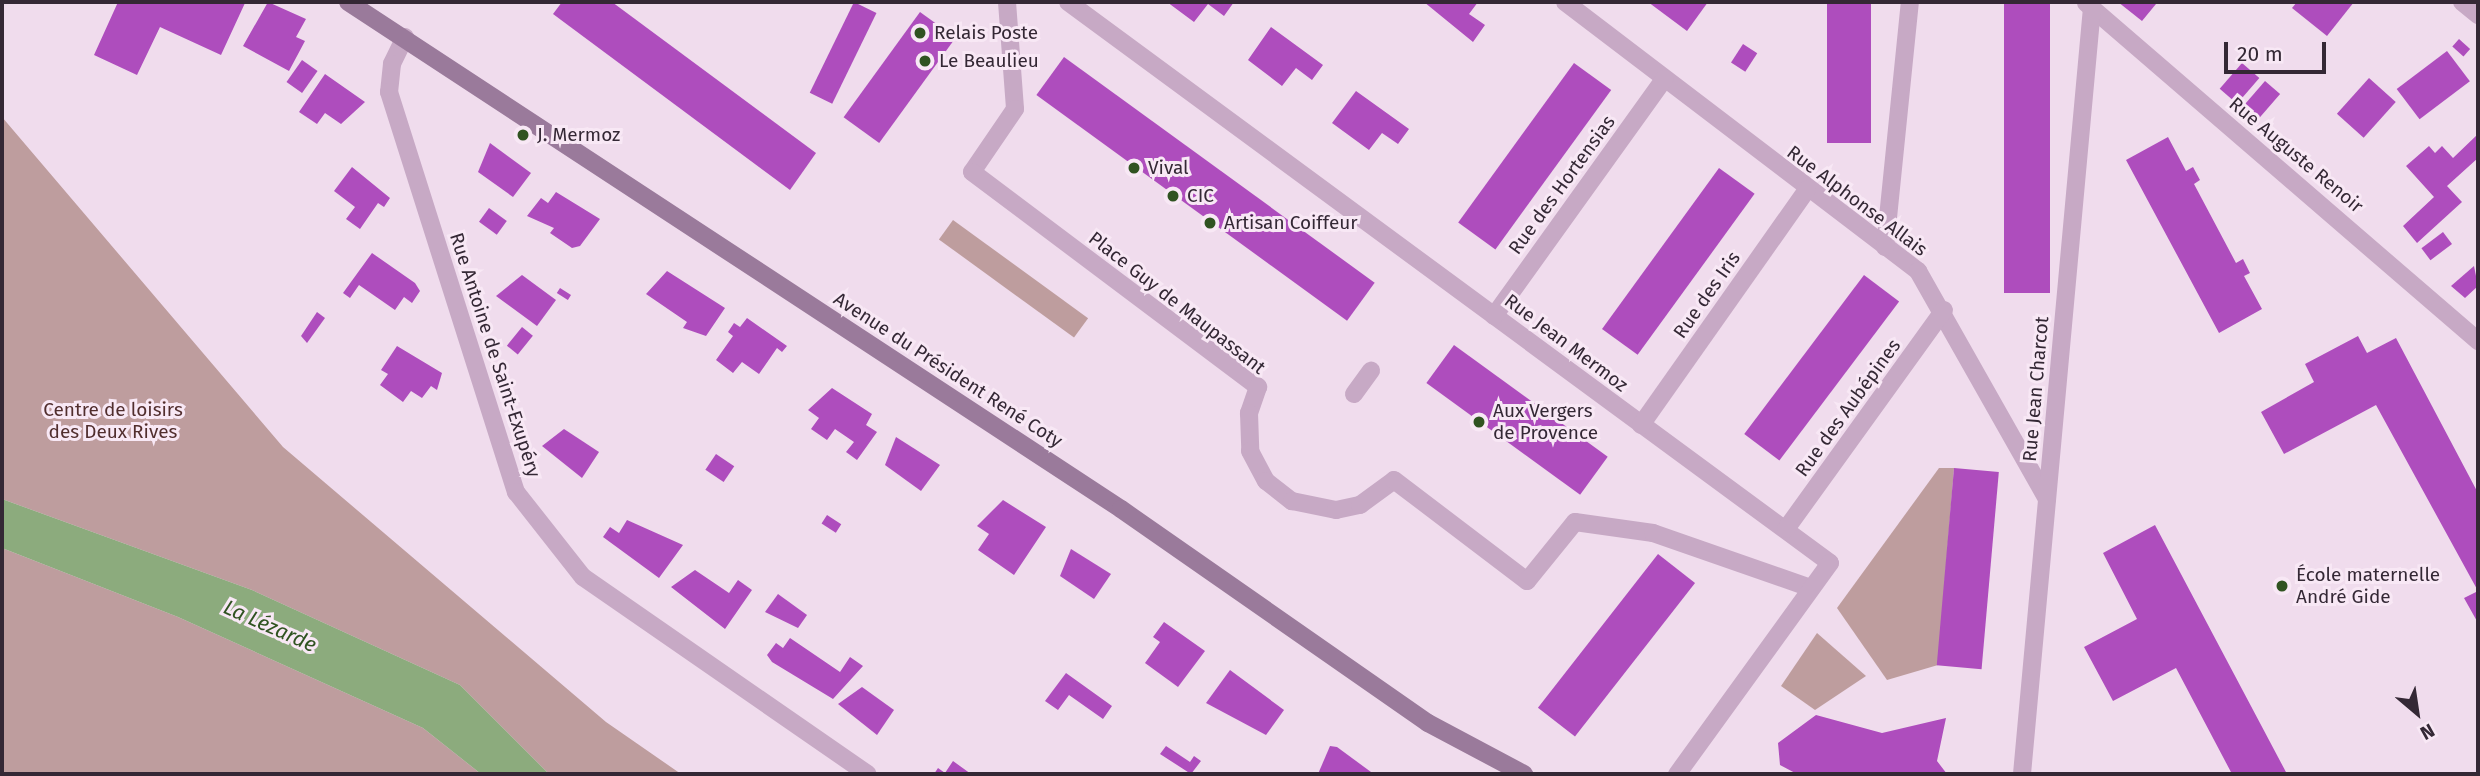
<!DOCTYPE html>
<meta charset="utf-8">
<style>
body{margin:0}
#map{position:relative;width:2480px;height:776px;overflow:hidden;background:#f0dced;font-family:"Fira Sans",sans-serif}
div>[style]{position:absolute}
.green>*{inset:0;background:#be9d9e;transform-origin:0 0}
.water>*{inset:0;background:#8cab7d}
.building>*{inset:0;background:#ae4dbd;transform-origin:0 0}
.street>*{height:18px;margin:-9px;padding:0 9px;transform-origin:9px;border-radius:9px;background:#c7a9c5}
.secondary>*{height:18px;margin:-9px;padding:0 9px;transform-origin:9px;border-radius:9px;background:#9a7a9b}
.dots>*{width:19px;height:19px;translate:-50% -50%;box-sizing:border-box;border:4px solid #f8e8f5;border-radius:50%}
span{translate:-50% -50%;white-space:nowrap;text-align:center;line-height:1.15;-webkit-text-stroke:6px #f8e8f5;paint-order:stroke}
.poi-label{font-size:19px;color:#342835}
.left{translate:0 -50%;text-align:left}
.street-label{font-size:19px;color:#342835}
.park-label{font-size:19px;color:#512e2e}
.water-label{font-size:21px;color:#305321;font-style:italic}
.frame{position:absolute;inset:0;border:4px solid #342835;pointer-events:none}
.north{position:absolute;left:2382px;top:678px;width:70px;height:70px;-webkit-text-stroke:5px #f8e8f5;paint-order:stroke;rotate:151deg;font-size:19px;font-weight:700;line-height:28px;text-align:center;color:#342835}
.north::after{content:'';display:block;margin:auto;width:24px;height:32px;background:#342835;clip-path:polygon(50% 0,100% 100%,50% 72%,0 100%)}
.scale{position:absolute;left:2224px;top:42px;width:102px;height:32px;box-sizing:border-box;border:4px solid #342835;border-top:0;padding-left:9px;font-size:21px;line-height:24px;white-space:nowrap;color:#342835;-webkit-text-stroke:5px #f8e8f5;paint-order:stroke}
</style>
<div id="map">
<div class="green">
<div style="clip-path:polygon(2px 117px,283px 447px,606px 722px,681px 774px,549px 774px,460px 685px,252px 590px,2px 499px)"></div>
<div style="left:953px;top:220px;width:167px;height:24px;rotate:36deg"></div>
<div style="clip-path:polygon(1939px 468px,1954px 468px,1938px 665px,1887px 680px,1837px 608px)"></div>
<div style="clip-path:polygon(2px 548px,178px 617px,423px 728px,481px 774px,2px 774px)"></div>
<div style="clip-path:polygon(1817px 633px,1866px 676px,1815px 710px,1781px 686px)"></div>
</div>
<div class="water">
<div style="clip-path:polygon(2px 499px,252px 590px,460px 685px,549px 774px,481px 774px,423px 728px,178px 617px,2px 548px)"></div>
</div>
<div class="building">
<div style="clip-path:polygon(118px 2px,242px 2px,245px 3px,221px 55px,160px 27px,137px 75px,94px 55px)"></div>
<div style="clip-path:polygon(268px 2px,306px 19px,296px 37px,305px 41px,289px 71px,243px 46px)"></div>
<div style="clip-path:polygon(562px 2px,612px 2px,816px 153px,790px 190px,553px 14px)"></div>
<div style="left:854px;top:2px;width:25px;height:101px;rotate:26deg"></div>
<div style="clip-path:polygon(1167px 2px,1234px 2px,1224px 16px,1208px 4px,1194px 22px)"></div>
<div style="clip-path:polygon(1424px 2px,1478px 2px,1469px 14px,1485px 25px,1473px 42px)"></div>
<div style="clip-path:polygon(1648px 2px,1708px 2px,1687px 31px)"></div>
<div style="left:1827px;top:2px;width:44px;height:141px"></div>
<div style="left:2004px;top:2px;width:46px;height:291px"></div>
<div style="clip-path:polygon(2118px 2px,2153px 2px,2156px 4px,2142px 21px)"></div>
<div style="clip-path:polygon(2297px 2px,2354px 2px,2327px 36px,2292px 8px)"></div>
<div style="left:920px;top:12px;width:44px;height:130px;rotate:36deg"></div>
<div style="clip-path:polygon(1271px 27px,1323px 65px,1312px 80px,1296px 68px,1282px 86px,1248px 60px)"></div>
<div style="left:2459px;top:39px;width:15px;height:10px;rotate:42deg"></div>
<div style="left:1743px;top:44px;width:17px;height:22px;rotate:33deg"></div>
<div style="left:2447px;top:51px;width:38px;height:63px;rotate:53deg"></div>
<div style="left:1064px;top:57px;width:384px;height:47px;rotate:36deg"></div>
<div style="left:302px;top:60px;width:19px;height:27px;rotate:35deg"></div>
<div style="left:1574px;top:63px;width:46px;height:197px;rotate:36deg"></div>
<div style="left:2242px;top:63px;width:23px;height:34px;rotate:41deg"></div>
<div style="clip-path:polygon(325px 74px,365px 102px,341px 124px,325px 113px,317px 124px,299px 112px)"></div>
<div style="left:2369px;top:78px;width:36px;height:48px;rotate:42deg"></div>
<div style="left:2265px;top:81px;width:20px;height:35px;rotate:41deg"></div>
<div style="clip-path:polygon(1356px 91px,1409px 129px,1398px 144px,1382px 133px,1369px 150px,1332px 123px)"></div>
<div style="clip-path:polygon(2478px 134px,2478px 158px,2447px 186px,2462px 202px,2417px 243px,2403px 226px,2434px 197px,2406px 166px,2429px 146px,2435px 153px,2442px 146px,2453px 158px)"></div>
<div style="clip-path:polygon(2168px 137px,2186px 171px,2193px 167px,2200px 180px,2194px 184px,2236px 263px,2243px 259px,2250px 273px,2244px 276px,2262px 309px,2219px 333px,2126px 160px)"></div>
<div style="clip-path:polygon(490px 143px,531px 173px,513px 197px,478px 172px)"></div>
<div style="clip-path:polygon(352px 167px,390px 198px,384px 207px,378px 203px,360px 229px,346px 219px,355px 207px,334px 191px)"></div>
<div style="left:1719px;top:168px;width:44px;height:199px;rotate:36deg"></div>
<div style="clip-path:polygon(556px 192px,600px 219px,580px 246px,572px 248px,550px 233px,554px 228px,527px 216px,541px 198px,548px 203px)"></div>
<div style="left:489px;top:208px;width:22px;height:17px;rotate:36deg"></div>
<div style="left:2443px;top:232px;width:15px;height:27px;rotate:53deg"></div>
<div style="clip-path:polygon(372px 253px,415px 283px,420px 291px,412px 303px,404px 297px,395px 310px,359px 285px,350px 298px,343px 293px)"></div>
<div style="clip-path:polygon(2474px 266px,2478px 286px,2465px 298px,2451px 286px)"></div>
<div style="clip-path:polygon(667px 271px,725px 308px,706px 336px,683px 328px,687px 322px,646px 294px)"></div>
<div style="clip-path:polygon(522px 275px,556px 300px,537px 326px,496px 296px)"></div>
<div style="left:1864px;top:275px;width:44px;height:199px;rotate:37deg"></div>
<div style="left:560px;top:288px;width:13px;height:6px;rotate:32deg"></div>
<div style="clip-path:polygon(317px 312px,325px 318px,307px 343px,301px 336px)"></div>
<div style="clip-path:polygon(747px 318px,787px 346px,782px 352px,777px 348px,759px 374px,742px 362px,733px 373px,716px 360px,733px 336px,728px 332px,734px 323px,740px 327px)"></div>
<div style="left:522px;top:327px;width:14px;height:24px;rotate:39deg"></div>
<div style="clip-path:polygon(2358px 336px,2367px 353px,2396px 338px,2478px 493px,2478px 623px,2464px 598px,2478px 591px,2376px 405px,2284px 454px,2261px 412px,2314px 382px,2305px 364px)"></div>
<div style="left:1454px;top:345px;width:190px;height:47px;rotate:36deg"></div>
<div style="clip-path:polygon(397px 346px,442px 373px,437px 390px,431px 386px,422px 398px,411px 391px,403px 402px,380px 385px,388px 374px,381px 370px)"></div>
<div style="clip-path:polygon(832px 388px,872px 414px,866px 425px,877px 432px,857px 460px,846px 452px,854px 442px,835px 429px,827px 440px,811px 429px,819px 418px,808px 410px)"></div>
<div style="clip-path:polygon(564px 429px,599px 452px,582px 478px,542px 446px)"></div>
<div style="clip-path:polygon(896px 437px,940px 465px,921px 491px,885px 465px)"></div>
<div style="left:716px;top:454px;width:22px;height:19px;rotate:34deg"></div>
<div style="left:1954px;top:468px;width:45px;height:198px;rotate:5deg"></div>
<div style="clip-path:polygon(1003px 500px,1046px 527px,1014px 575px,978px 550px,989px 534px,977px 526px)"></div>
<div style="left:827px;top:515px;width:17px;height:10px;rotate:33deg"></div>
<div style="clip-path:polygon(627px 520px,683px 545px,659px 578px,603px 537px,610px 527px,619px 533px)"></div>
<div style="clip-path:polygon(2155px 525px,2287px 774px,2232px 774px,2176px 668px,2113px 701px,2084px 647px,2137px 619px,2103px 553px)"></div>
<div style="clip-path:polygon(1071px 549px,1111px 574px,1094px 599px,1060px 576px)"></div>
<div style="left:1658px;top:554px;width:47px;height:195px;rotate:38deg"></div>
<div style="clip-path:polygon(695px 570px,729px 593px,738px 580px,752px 590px,725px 629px,671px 587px)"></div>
<div style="clip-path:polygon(778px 594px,807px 615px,798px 628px,765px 612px)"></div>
<div style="clip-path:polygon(1164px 622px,1205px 651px,1178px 687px,1145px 663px,1160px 642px,1153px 637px)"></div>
<div style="clip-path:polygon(790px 638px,840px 672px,850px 657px,863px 666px,833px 699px,772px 662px,767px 655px,776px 643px,783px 648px)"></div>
<div style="clip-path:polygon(1230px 670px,1284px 710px,1266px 735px,1206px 703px)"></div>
<div style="clip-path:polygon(1066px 673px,1112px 706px,1103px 719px,1069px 695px,1058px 710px,1045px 701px)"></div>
<div style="clip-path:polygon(862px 687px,894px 710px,877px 735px,838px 704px)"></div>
<div style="clip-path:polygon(1816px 715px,1882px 733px,1946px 718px,1937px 761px,1947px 774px,1797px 774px,1780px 765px,1778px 743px)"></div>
<div style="clip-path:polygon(1166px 746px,1190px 762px,1194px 756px,1201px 761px,1191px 774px,1160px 754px)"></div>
<div style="clip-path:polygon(1330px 746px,1337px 747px,1371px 772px,1318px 774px)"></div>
<div style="clip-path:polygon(953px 761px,971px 774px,934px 774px,938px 768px,945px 773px)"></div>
</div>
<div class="street">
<div style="left:1007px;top:2px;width:107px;rotate:85.7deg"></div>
<div style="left:1015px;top:109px;width:76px;rotate:124.3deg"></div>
<div style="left:972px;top:172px;width:358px;rotate:36.9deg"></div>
<div style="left:1258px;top:387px;width:28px;rotate:109deg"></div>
<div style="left:1249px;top:413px;width:38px;rotate:88deg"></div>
<div style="left:1250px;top:451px;width:34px;rotate:62deg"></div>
<div style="left:1266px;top:481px;width:33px;rotate:38deg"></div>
<div style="left:1292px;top:501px;width:45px;rotate:11.6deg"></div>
<div style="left:1336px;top:510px;width:25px;rotate:-12deg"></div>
<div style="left:1360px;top:505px;width:42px;rotate:-36.3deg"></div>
<div style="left:1394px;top:480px;width:167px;rotate:37.2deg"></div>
<div style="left:1527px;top:581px;width:76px;rotate:-50.9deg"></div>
<div style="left:1575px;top:522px;width:79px;rotate:8deg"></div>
<div style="left:1653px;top:533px;width:167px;rotate:19.2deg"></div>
<div style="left:1068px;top:2px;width:946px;rotate:36.36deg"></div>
<div style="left:1830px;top:563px;width:261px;rotate:125.9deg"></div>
<div style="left:1565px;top:2px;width:444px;rotate:37.3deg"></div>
<div style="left:1918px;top:271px;width:262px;rotate:60.5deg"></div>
<div style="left:2462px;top:2px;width:21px;rotate:39deg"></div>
<div style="left:2086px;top:3px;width:518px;rotate:40.77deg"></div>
<div style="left:405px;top:37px;width:30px;rotate:116deg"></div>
<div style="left:392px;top:64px;width:28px;rotate:96deg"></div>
<div style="left:389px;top:92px;width:420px;rotate:72.4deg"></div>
<div style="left:516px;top:492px;width:108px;rotate:51.8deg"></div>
<div style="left:583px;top:577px;width:346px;rotate:34.7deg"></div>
<div style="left:1885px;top:247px;width:246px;rotate:-84.2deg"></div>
<div style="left:1494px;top:316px;width:292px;rotate:-54.3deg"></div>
<div style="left:1354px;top:394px;width:29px;rotate:-54deg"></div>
<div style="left:1641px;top:425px;width:288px;rotate:-54.8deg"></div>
<div style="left:1786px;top:529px;width:270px;rotate:-54.2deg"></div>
<div style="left:2022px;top:774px;width:769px;rotate:-84.78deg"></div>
</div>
<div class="secondary">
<div style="left:348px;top:2px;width:924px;rotate:33.26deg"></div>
<div style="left:1121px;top:509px;width:374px;rotate:34.9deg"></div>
<div style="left:1428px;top:723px;width:109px;rotate:28deg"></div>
</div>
<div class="dots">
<div style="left:920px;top:33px;background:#305321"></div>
<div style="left:925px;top:61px;background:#305321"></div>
<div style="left:523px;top:135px;background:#305321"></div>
<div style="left:1134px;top:168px;background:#305321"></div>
<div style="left:1173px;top:196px;background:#305321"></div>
<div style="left:1210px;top:223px;background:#305321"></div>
<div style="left:1479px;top:422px;background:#305321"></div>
<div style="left:2282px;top:586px;background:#305321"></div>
</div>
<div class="poi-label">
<span class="left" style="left:934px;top:33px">Relais Poste</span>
<span class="left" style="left:939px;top:61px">Le Beaulieu</span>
<span class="left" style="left:537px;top:135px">J. Mermoz</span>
<span class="left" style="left:1148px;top:168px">Vival</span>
<span class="left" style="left:1187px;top:196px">CIC</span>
<span class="left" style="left:1224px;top:223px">Artisan Coiffeur</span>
<span class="left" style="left:1493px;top:422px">Aux Vergers<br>de Provence</span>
<span class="left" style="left:2296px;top:586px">École maternelle<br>André Gide</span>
</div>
<div class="street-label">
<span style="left:2296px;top:155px;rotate:40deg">Rue Auguste Renoir</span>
<span style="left:1562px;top:185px;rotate:-54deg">Rue des Hortensias</span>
<span style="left:1857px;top:201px;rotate:37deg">Rue Alphonse Allais</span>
<span style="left:1707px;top:295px;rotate:-55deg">Rue des Iris</span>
<span style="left:1177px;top:303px;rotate:38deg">Place Guy de Maupassant</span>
<span style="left:1566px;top:343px;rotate:37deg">Rue Jean Mermoz</span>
<span style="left:495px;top:355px;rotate:72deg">Rue Antoine de Saint-Exupéry</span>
<span style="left:948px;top:370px;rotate:33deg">Avenue du Président René Coty</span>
<span style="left:2036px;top:389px;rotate:-85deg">Rue Jean Charcot</span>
<span style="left:1848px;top:408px;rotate:-54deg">Rue des Aubépines</span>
</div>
<div class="park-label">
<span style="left:113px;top:421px">Centre de loisirs<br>des Deux Rives</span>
</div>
<div class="water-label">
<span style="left:270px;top:626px;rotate:24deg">La Lézarde</span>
</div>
<div class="frame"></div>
<div class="north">N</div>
<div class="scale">20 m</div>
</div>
